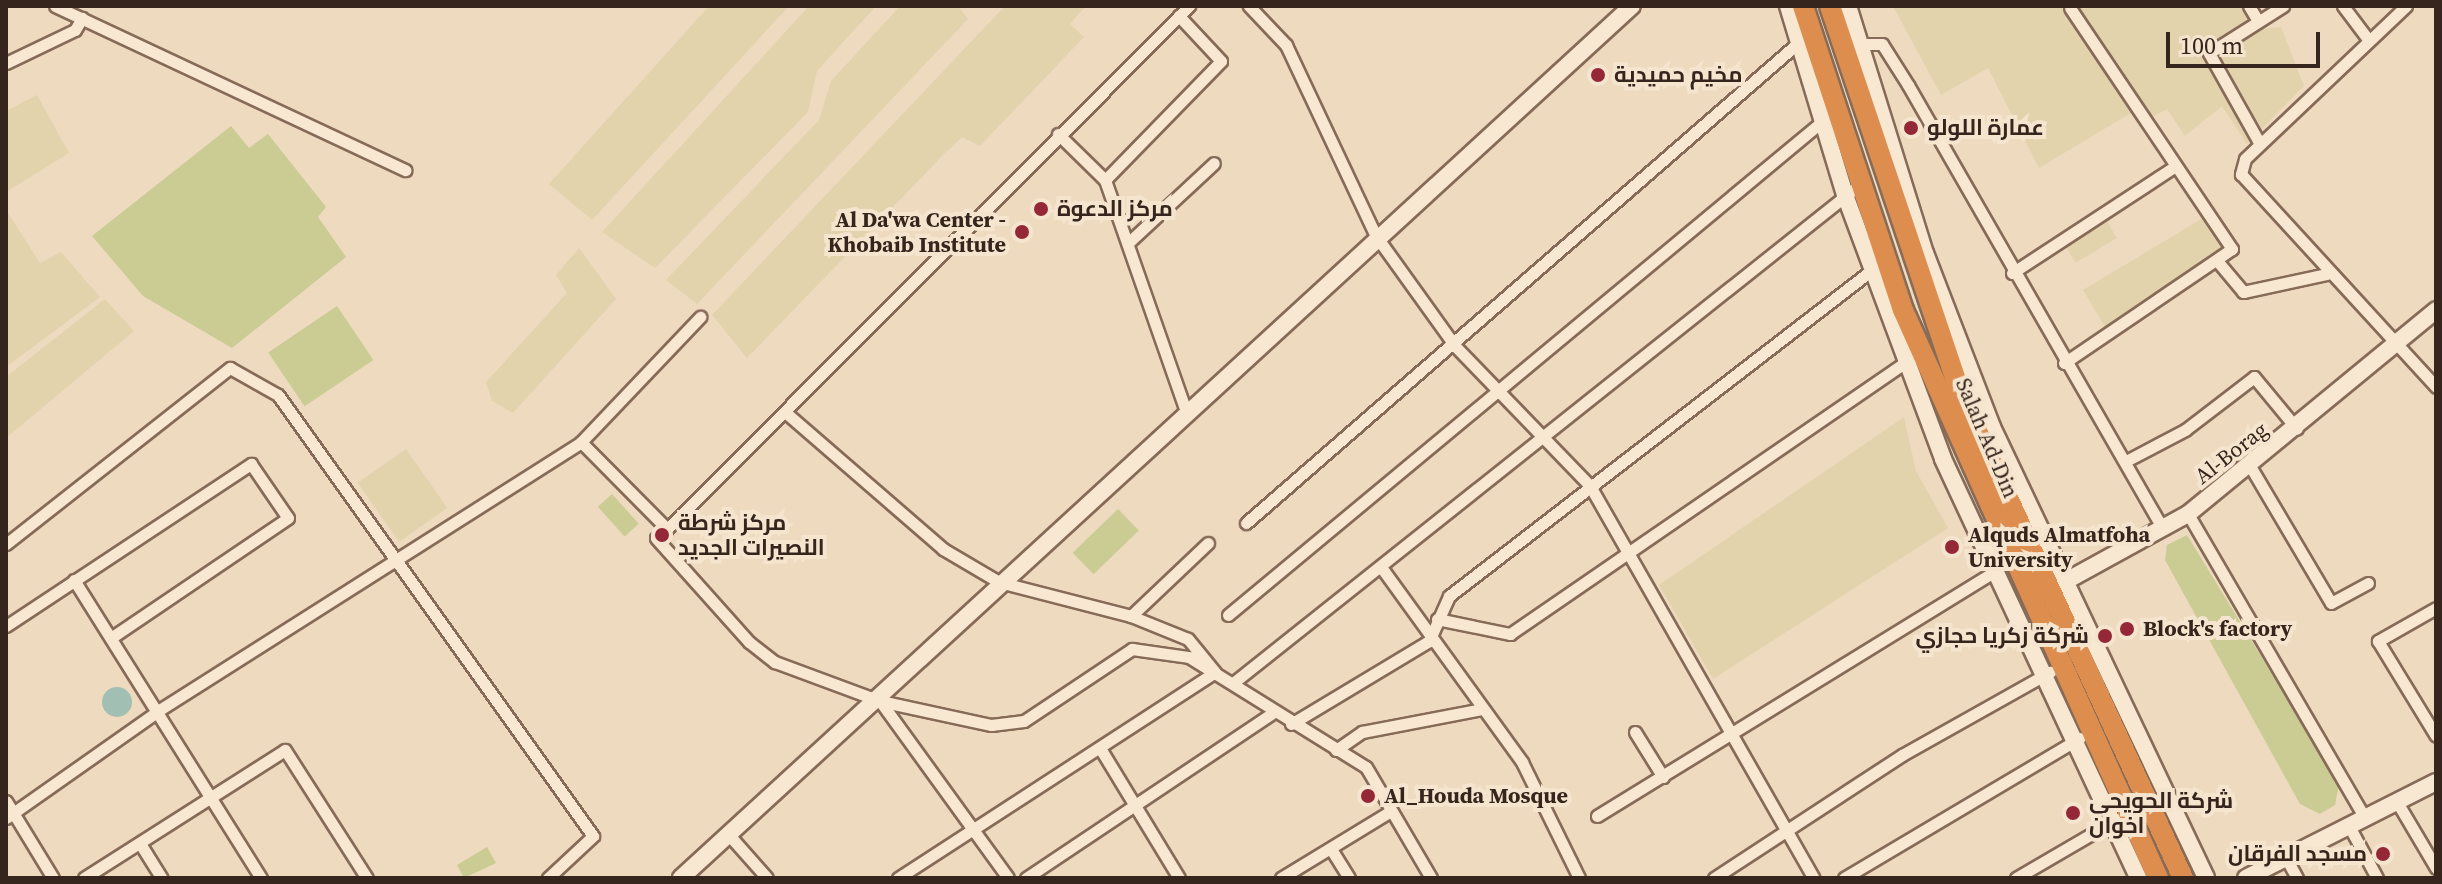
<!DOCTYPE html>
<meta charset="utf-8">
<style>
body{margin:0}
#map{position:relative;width:2442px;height:884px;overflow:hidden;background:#eddabf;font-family:"Source Serif 4",Cairo,serif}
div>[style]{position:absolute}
.farmland>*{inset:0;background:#e3d3ad;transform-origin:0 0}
.green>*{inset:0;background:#cbcb94;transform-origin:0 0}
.water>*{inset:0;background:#a2bfb3}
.round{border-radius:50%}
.roads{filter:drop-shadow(2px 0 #866b58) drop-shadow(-2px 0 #866b58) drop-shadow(0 2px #866b58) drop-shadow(0 -2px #866b58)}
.street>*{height:11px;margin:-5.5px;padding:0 5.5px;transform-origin:5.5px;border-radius:5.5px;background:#f8e8d2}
.secondary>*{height:16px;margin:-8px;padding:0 8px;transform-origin:8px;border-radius:8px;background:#f8e8d2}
.highway>*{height:20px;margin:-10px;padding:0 10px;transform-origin:10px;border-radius:10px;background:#dd8e4f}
.dots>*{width:22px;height:22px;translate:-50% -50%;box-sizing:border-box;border:4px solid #f5e5cf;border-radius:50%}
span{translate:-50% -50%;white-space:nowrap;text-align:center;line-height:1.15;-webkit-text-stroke:8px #f5e5cf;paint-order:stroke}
.poi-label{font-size:22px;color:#35251c;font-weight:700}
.left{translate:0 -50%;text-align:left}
.right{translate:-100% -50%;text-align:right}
.street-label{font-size:22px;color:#35251c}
.frame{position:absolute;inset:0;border:8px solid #35251c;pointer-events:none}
.scale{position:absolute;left:2166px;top:32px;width:154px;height:36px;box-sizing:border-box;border:4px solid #35251c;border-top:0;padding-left:10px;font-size:24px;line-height:28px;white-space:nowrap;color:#35251c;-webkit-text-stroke:6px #f5e5cf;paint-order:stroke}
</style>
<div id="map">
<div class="farmland">
<div style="clip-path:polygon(709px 6px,789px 6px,592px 220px,549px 184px)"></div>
<div style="clip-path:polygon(809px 6px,876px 6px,817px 71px,808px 112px,655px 268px,602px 232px)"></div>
<div style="clip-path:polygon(900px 6px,958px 6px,968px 19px,697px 304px,666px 280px,819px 120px,831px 81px)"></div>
<div style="clip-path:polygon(1005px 6px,1086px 6px,1070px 24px,1084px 37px,980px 146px,962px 137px,944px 154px,747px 358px,712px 315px)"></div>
<div style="clip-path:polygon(1893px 6px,2247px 6px,2261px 29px,2281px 27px,2304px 86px,2247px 144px,2222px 106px,2185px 136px,2167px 109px,2143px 122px,2136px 110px,2039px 168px,1988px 68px,1941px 95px)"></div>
<div style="clip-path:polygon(37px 95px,69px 153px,6px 192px,6px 111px)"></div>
<div style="clip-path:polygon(6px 210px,40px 263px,61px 252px,100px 297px,6px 367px)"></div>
<div style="left:2203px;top:218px;width:45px;height:140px;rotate:59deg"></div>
<div style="left:2106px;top:220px;width:21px;height:48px;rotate:59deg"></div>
<div style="clip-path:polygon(579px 248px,616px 299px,513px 413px,492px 401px,486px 382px,567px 293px,556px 275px)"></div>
<div style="clip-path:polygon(105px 299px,134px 331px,6px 438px,6px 377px)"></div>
<div style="clip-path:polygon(1904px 417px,1916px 471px,1948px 528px,1713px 679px,1659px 585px)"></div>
<div style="left:406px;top:449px;width:72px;height:59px;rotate:55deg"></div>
</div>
<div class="green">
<div style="clip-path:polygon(231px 126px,249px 148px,268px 134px,326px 207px,318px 217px,346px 257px,232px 348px,143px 296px,92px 236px)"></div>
<div style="left:337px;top:306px;width:65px;height:83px;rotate:56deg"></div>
<div style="left:612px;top:494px;width:40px;height:19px;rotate:48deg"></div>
<div style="left:1118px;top:509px;width:30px;height:63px;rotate:46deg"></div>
<div style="clip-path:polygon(2187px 535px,2339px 784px,2335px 805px,2320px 814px,2300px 804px,2165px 560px,2167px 545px)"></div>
<div style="clip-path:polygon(487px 847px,496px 863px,464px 878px,457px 865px)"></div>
</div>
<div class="water">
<div class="round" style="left:102px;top:687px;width:30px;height:30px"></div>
</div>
<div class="roads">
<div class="street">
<div style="left:55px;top:6px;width:387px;rotate:25.1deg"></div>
<div style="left:1249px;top:6px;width:54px;rotate:46.5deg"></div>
<div style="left:1286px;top:45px;width:211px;rotate:64.8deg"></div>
<div style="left:1376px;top:236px;width:135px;rotate:54.3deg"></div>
<div style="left:1455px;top:346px;width:194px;rotate:46deg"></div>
<div style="left:1590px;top:486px;width:451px;rotate:60.3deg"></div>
<div style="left:2249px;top:6px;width:17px;rotate:59deg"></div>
<div style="left:2343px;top:6px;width:40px;rotate:53deg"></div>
<div style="left:2406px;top:6px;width:222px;rotate:136.5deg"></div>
<div style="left:2245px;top:159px;width:16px;rotate:105deg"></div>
<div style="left:2241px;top:174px;width:289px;rotate:47.5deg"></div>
<div style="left:1860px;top:44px;width:22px"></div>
<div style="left:1882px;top:44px;width:49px;rotate:57.6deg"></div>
<div style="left:1908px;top:85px;width:512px;rotate:60.13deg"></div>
<div style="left:6px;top:63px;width:76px;rotate:-25.6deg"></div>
<div style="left:75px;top:30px;width:14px;rotate:-60deg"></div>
<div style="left:1058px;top:134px;width:66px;rotate:44.4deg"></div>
<div style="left:1105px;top:180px;width:243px;rotate:70.7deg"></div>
<div style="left:2260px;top:144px;width:104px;rotate:-119.3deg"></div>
<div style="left:2209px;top:53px;width:88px;rotate:-32.4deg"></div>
<div style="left:1105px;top:180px;width:166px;rotate:-45.7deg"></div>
<div style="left:1221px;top:61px;width:62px;rotate:-133deg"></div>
<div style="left:1128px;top:243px;width:117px;rotate:-42.9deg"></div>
<div style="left:2219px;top:263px;width:38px;rotate:50deg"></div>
<div style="left:2243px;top:292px;width:86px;rotate:-12.1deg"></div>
<div style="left:2012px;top:273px;width:194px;rotate:-33.2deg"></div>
<div style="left:2064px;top:363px;width:203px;rotate:-34.2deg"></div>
<div style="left:2232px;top:249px;width:290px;rotate:-123.9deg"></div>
<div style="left:785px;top:412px;width:209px;rotate:40.9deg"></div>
<div style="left:943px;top:549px;width:65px;rotate:30.5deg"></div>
<div style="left:999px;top:582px;width:136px;rotate:14.4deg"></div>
<div style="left:1131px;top:616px;width:61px;rotate:22deg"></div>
<div style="left:1188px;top:639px;width:41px;rotate:50.9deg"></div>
<div style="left:581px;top:442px;width:173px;rotate:-46.4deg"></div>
<div style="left:2126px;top:461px;width:67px;rotate:-27.7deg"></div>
<div style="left:2185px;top:430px;width:87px;rotate:-37.5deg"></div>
<div style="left:2254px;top:377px;width:67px;rotate:50.4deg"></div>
<div style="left:2250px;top:466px;width:159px;rotate:59.4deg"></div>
<div style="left:2331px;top:603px;width:42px;rotate:-28.4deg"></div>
<div style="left:2188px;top:514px;width:350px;rotate:59.8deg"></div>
<div style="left:1246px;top:523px;width:732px;rotate:-41.01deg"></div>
<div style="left:667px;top:529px;width:739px;rotate:-45.05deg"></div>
<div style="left:6px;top:544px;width:285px;rotate:-38.2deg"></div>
<div style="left:230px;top:368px;width:55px;rotate:29.4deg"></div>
<div style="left:278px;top:395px;width:542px;rotate:54.46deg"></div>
<div style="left:593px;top:836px;width:62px;rotate:137deg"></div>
<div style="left:1381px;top:567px;width:241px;rotate:54.1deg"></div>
<div style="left:1522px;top:762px;width:129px;rotate:63.8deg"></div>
<div style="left:74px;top:580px;width:352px;rotate:57.9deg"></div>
<div style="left:2436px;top:608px;width:67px;rotate:150.4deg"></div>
<div style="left:2378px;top:641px;width:111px;rotate:58.6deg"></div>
<div style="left:1228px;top:615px;width:776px;rotate:-39.72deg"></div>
<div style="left:1131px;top:616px;width:106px;rotate:-43.5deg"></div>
<div style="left:1437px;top:619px;width:75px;rotate:11.6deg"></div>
<div style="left:1510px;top:634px;width:488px;rotate:-34.5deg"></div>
<div style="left:6px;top:626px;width:294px;rotate:-33.5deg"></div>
<div style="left:251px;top:464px;width:65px;rotate:55.6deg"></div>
<div style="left:288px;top:518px;width:212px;rotate:145.9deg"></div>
<div style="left:1233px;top:683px;width:800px;rotate:-38.5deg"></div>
<div style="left:880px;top:701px;width:114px;rotate:12.2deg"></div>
<div style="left:991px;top:725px;width:33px;rotate:-7deg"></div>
<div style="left:1024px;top:721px;width:130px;rotate:-33.7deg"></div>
<div style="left:1132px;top:649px;width:58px;rotate:8deg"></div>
<div style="left:1189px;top:657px;width:208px;rotate:31.9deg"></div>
<div style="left:1366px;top:767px;width:129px;rotate:59.6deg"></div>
<div style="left:1291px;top:724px;width:161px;rotate:-31deg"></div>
<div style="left:1429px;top:641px;width:49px;rotate:-66deg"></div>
<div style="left:1449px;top:596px;width:540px;rotate:-37.63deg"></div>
<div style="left:1635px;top:732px;width:53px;rotate:58.1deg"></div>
<div style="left:1100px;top:748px;width:152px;rotate:58.7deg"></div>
<div style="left:1336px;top:750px;width:32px;rotate:-35deg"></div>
<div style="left:1362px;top:732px;width:123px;rotate:-10.8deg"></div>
<div style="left:6px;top:801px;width:90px;rotate:58.6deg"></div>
<div style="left:2397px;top:802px;width:77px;rotate:59.4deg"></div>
<div style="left:1597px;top:816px;width:465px;rotate:-31.6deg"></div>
<div style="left:6px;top:818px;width:189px;rotate:-35.1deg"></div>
<div style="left:161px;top:709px;width:498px;rotate:-32.4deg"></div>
<div style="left:581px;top:442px;width:122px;rotate:45.3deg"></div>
<div style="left:667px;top:529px;width:14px;rotate:141deg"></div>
<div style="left:656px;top:538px;width:140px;rotate:48.2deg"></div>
<div style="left:749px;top:642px;width:33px;rotate:38deg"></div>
<div style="left:775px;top:662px;width:112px;rotate:20.4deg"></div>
<div style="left:880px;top:701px;width:218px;rotate:54.1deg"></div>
<div style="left:2349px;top:826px;width:59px;rotate:61.7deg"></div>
<div style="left:729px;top:835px;width:57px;rotate:48.5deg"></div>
<div style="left:141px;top:845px;width:39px;rotate:58deg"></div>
<div style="left:1331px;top:849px;width:34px;rotate:58deg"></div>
<div style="left:2286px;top:858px;width:23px;rotate:61deg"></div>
<div style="left:84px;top:878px;width:238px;rotate:-32.5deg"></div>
<div style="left:285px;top:750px;width:152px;rotate:57.4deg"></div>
<div style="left:898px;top:878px;width:378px;rotate:-33deg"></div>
<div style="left:1026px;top:878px;width:298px;rotate:-33.8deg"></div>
<div style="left:1281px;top:878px;width:127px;rotate:-31.4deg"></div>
<div style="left:1714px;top:878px;width:225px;rotate:-33.2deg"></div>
<div style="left:1902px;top:755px;width:170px;rotate:-29.3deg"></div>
<div style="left:1844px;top:878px;width:274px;rotate:-30.7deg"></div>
<div style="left:2016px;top:878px;width:117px;rotate:-30.3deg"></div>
</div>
<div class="secondary">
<div style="left:1788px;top:6px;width:197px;rotate:73.2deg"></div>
<div style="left:1845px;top:195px;width:282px;rotate:69.6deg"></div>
<div style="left:1943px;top:459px;width:462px;rotate:65deg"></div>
<div style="left:1848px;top:6px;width:259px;rotate:72.7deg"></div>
<div style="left:1925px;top:253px;width:186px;rotate:68.9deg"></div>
<div style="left:1992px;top:427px;width:499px;rotate:64.6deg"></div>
<div style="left:2057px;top:586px;width:149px;rotate:-28.8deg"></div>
<div style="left:2188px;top:514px;width:321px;rotate:-39.4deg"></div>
<div style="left:681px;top:878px;width:1290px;rotate:-42.52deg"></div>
<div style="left:2246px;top:878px;width:213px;rotate:-26.8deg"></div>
</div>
<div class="highway">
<div style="left:1803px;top:6px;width:320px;rotate:71.8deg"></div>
<div style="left:1903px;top:310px;width:623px;rotate:65.82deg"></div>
<div style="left:1830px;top:6px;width:411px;rotate:71.4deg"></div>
<div style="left:1961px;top:396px;width:531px;rotate:65.27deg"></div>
</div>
</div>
<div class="dots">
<div style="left:1598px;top:75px;background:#942836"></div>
<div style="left:1911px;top:128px;background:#942836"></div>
<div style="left:1041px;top:209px;background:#942836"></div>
<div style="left:1022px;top:232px;background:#942836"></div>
<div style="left:662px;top:535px;background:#942836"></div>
<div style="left:1952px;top:547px;background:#942836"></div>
<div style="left:2127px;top:629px;background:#942836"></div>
<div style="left:2105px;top:636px;background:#942836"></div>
<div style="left:1368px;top:796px;background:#942836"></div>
<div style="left:2073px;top:813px;background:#942836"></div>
<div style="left:2383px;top:854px;background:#942836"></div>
</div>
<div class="poi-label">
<span class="left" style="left:1614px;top:75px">مخيم حميدية</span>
<span class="left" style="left:1927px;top:128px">عمارة اللولو</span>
<span class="left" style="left:1057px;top:209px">مركز الدعوة</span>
<span class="right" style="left:1006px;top:232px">Al Da'wa Center -<br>Khobaib Institute</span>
<span class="left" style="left:678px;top:535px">مركز شرطة<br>النصيرات الجديد</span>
<span class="left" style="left:1968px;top:547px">Alquds Almatfoha<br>University</span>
<span class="left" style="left:2143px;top:629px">Block's factory</span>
<span class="right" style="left:2089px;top:636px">شركة زكريا حجازي</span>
<span class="left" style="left:1384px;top:796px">Al_Houda Mosque</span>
<span class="left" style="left:2089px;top:813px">شركة الحويحي<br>اخوان</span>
<span class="right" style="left:2367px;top:854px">مسجد الفرقان</span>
</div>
<div class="street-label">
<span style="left:1987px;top:438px;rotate:67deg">Salah Ad-Din</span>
<span style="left:2231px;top:453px;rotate:-38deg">Al-Borag</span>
</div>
<div class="frame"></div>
<div class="scale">100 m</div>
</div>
